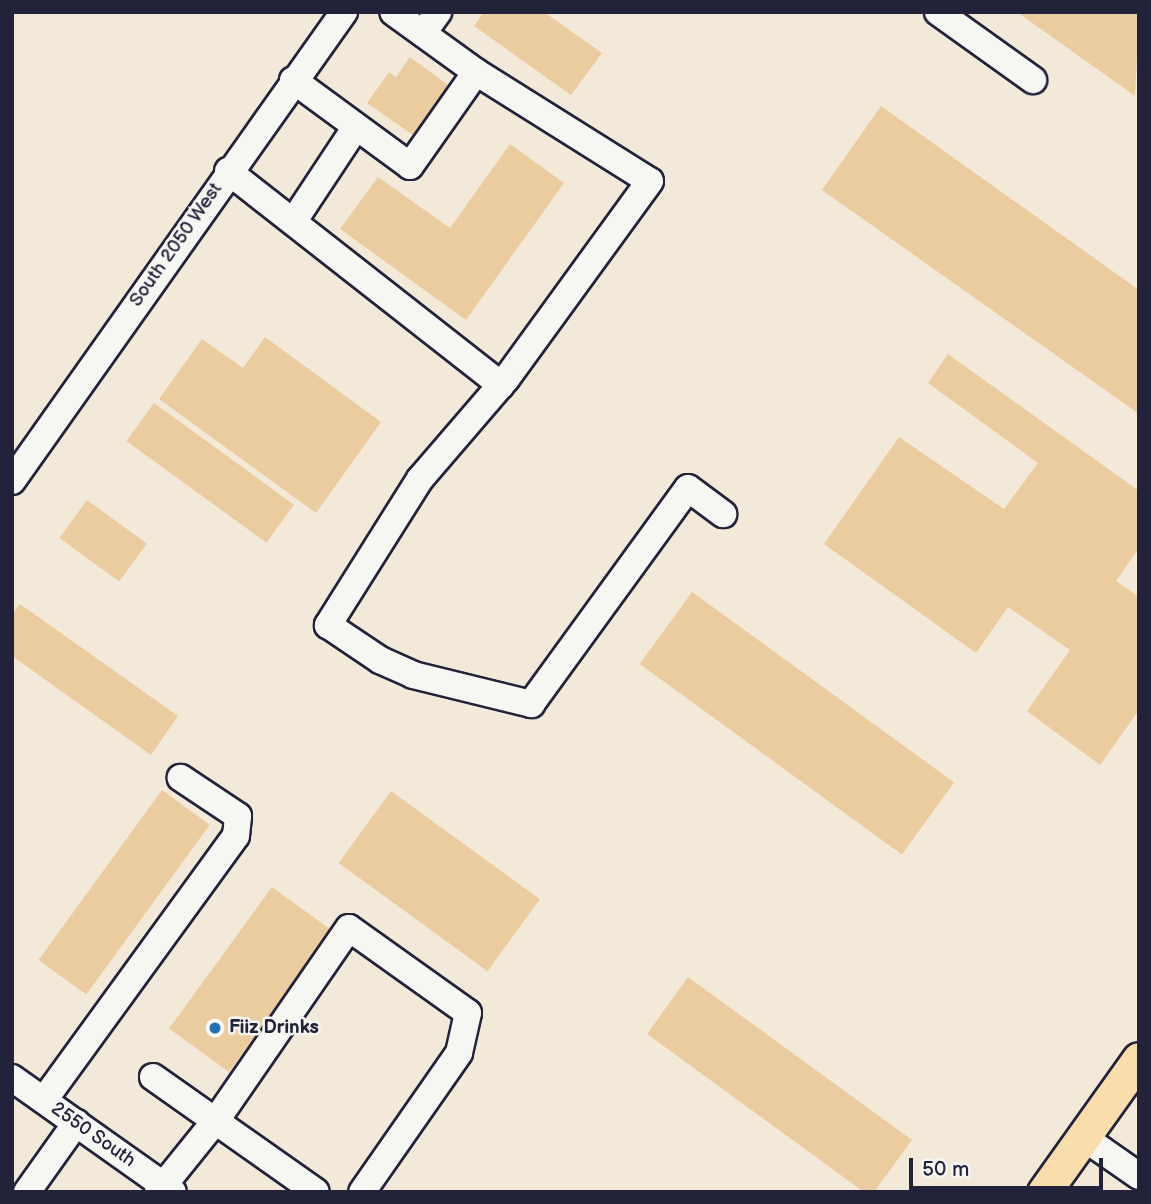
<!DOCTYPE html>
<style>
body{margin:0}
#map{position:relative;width:1151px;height:1204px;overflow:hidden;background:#f3e9d9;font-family:"Balsamiq Sans",sans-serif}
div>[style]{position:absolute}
.building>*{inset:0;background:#ebcc9e;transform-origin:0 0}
.roads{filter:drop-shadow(2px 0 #22223b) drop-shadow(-2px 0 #22223b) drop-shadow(0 2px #22223b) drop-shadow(0 -2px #22223b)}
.minor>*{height:26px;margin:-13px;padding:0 13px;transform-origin:13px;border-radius:13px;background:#f6f6f2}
.major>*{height:33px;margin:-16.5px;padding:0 16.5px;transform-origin:16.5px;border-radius:16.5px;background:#f9ddab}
.dots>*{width:19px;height:19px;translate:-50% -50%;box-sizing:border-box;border:4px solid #f6f6f2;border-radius:50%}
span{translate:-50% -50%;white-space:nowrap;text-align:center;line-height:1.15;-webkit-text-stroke:5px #f6f6f2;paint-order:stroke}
.street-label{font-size:19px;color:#22223b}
.poi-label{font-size:19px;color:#22223b;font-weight:700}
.left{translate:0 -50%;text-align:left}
.frame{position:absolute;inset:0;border:14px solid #22223b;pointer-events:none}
.scale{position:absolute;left:909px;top:1158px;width:194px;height:32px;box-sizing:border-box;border:4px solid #22223b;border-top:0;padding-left:9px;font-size:21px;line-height:24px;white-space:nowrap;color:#22223b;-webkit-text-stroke:5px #f6f6f2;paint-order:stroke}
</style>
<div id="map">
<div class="building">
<div style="clip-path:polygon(484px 12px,544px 12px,602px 53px,571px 95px,474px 26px)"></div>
<div style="clip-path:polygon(1017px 12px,1139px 12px,1135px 96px)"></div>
<div style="clip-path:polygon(410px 57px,448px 85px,413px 135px,367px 103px,389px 72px,396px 77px)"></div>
<div style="clip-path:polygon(881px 106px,1139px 290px,1139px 414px,822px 190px)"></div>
<div style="clip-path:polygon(510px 144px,564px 183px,466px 320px,340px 229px,378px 177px,450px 228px)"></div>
<div style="clip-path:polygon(265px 337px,381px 422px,316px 513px,159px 399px,202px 339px,243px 368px)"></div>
<div style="clip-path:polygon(948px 354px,1139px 491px,1139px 548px,1116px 581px,1139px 597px,1139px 710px,1100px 765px,1027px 711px,1070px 650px,1008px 607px,976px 653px,824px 544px,899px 437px,1004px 509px,1038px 463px,928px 383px)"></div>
<div style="left:154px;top:403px;width:173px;height:47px;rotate:36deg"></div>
<div style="left:87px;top:500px;width:74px;height:47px;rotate:36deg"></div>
<div style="left:692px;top:592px;width:324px;height:89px;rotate:36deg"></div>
<div style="clip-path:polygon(20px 604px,178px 716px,151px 755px,12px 656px,12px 615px)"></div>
<div style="left:162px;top:790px;width:59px;height:210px;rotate:36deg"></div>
<div style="left:391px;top:791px;width:184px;height:89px;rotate:36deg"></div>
<div style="left:272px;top:887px;width:74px;height:175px;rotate:36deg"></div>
<div style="clip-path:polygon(688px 977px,912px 1140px,874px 1192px,864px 1192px,647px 1034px)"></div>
</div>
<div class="roads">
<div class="minor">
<div style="left:938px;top:12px;width:117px;rotate:35.6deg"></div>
<div style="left:423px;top:33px;width:26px;rotate:-54deg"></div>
<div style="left:476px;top:72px;width:205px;rotate:32.1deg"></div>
<div style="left:650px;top:181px;width:245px;rotate:126deg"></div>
<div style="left:506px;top:379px;width:132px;rotate:130.7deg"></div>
<div style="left:420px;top:479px;width:173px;rotate:122.2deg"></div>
<div style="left:328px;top:625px;width:63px;rotate:33.9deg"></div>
<div style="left:380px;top:660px;width:36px;rotate:24deg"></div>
<div style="left:413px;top:675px;width:122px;rotate:13.8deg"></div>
<div style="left:531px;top:704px;width:267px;rotate:-54deg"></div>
<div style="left:688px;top:488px;width:44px;rotate:36.6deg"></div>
<div style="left:293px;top:80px;width:145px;rotate:36.3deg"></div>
<div style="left:410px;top:166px;width:115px;rotate:-54.9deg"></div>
<div style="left:476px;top:72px;width:102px;rotate:-144.1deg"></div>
<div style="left:228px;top:171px;width:347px;rotate:38.1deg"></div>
<div style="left:295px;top:219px;width:110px;rotate:-56.5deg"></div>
<div style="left:12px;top:481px;width:575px;rotate:-54.71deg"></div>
<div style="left:153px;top:1077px;width:199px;rotate:35.2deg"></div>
<div style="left:12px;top:1078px;width:197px;rotate:35.3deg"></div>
<div style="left:44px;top:1100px;width:326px;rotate:-54deg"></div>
<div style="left:236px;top:836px;width:20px;rotate:-84deg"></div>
<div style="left:238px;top:816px;width:69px;rotate:-146.3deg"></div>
<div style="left:1083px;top:1137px;width:68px;rotate:34.9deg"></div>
<div style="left:27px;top:1192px;width:85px;rotate:-54.6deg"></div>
<div style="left:158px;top:1192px;width:94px;rotate:-51.1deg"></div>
<div style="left:217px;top:1119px;width:232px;rotate:-55.4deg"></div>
<div style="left:349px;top:928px;width:146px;rotate:35.5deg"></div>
<div style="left:468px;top:1013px;width:41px;rotate:102.7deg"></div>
<div style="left:459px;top:1053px;width:169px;rotate:124.9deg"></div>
</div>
<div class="major">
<div style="left:1044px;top:1192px;width:163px;rotate:-54.5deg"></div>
</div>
</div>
<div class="dots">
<div style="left:215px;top:1028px;background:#1f6fb2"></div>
</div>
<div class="street-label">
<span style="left:176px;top:245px;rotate:-55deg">South 2050 West</span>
<span style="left:93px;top:1135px;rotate:35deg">2550 South</span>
</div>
<div class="poi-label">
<span class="left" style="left:229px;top:1028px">Fiiz Drinks</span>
</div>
<div class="frame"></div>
<div class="scale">50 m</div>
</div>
